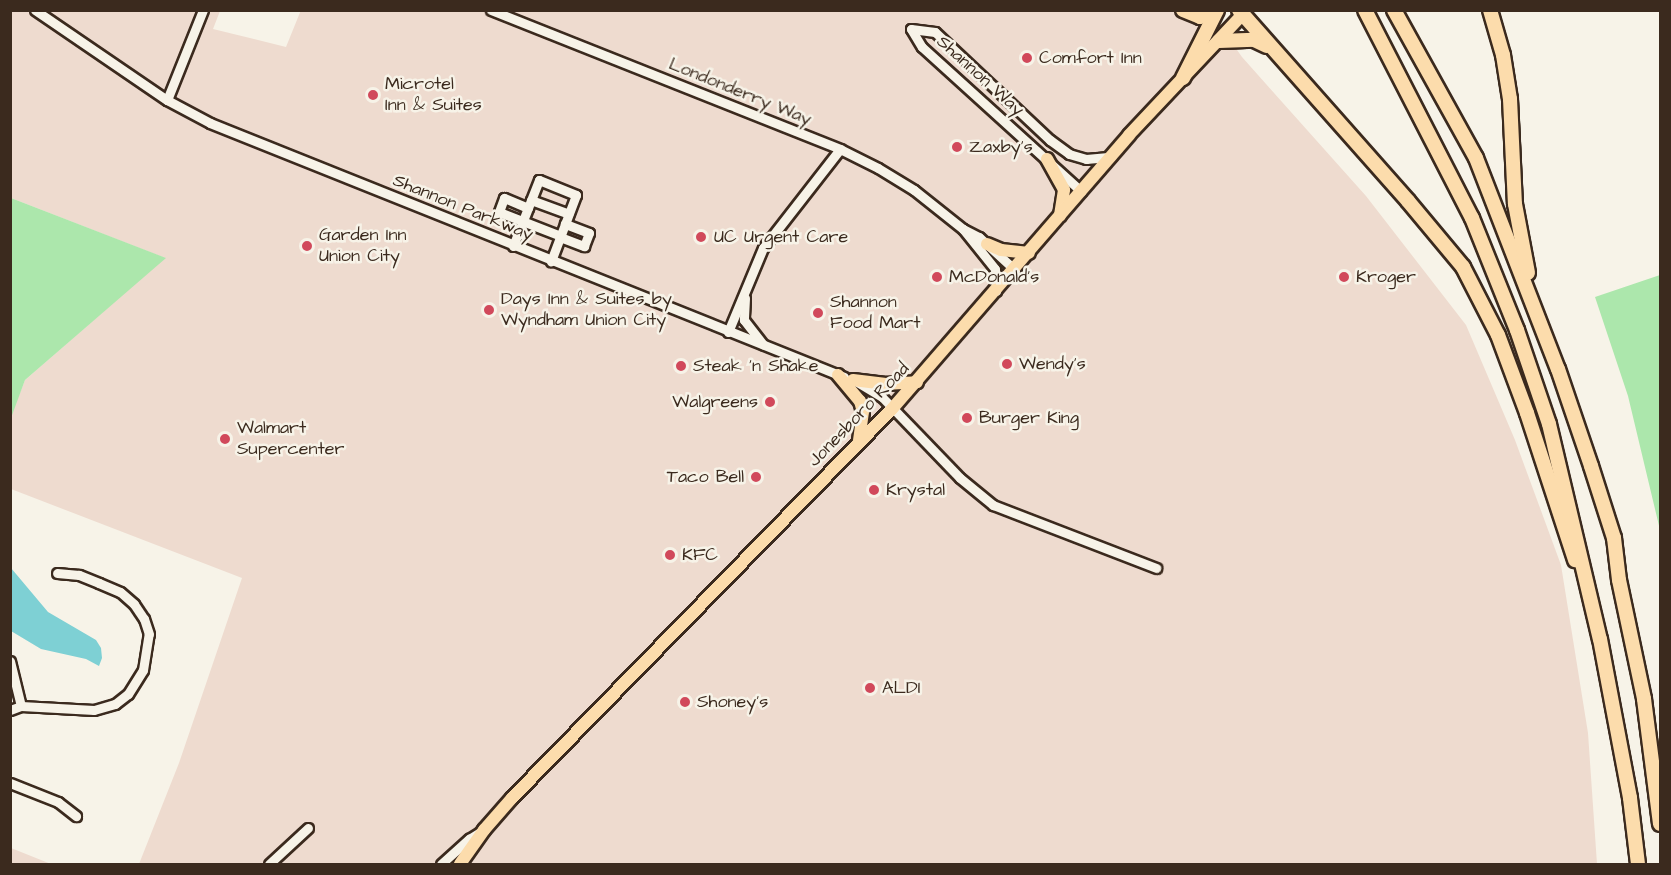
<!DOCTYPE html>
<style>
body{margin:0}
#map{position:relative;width:1671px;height:875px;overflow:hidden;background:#f7f3e8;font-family:"Architects Daughter",sans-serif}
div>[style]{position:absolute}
.built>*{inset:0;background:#eedbcf}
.green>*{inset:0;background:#ace7ac}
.water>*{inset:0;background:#7ed0d4}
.roads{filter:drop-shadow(2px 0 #3b2a1e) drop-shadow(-2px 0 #3b2a1e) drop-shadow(0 2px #3b2a1e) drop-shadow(0 -2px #3b2a1e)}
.minor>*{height:9px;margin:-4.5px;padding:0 4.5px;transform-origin:4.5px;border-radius:4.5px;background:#f7f3e8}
.major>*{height:12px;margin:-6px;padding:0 6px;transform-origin:6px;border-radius:6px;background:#fcdcac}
.highway>*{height:14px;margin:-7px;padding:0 7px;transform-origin:7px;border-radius:7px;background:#fcdcac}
.dots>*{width:16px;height:16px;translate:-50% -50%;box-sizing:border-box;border:3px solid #f7f3e8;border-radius:50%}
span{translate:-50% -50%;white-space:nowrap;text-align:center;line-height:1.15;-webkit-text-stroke:5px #f7f3e8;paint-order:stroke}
.poi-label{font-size:18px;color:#3b2a1e}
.left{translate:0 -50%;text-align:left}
.right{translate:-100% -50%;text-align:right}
.street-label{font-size:18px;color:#3b2a1e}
.frame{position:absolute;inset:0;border:12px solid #3b2a1e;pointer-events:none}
</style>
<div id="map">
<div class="built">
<div style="clip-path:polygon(301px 10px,1209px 11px,1242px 57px,1366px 196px,1466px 325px,1515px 440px,1561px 565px,1588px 733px,1597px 864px,139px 864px,179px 763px,242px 578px,11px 489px,10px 418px,25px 380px,165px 258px,11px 198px,11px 11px,220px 11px,213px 29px,286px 47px)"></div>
<div style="clip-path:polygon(11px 848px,51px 864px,11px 864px)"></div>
</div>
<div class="green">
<div style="clip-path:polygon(11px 198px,166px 258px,25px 380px,11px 418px)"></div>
<div style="clip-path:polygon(1660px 275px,1660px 530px,1628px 396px,1595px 297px)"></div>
</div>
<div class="water">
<div style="clip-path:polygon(11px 568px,48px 612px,96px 640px,101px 648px,102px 658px,99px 666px,86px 659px,41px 649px,11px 631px)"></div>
</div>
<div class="roads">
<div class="minor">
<div style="left:35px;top:10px;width:160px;rotate:34.3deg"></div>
<div style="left:167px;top:100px;width:49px;rotate:28.1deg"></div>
<div style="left:210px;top:123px;width:683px;rotate:21.83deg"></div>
<div style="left:491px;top:10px;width:376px;rotate:21.7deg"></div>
<div style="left:840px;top:149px;width:42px;rotate:26.6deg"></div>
<div style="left:878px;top:168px;width:42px;rotate:31.4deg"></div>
<div style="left:914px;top:190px;width:63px;rotate:38.5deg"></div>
<div style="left:963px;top:229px;width:51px;rotate:51.3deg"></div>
<div style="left:995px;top:269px;width:22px;rotate:87deg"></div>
<div style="left:911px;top:29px;width:24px;rotate:7deg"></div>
<div style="left:935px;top:32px;width:158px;rotate:43.2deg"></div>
<div style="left:1050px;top:140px;width:24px;rotate:36deg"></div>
<div style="left:1069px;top:154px;width:18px;rotate:16deg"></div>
<div style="left:1086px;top:159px;width:25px;rotate:-5deg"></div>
<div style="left:911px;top:29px;width:21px;rotate:59deg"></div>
<div style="left:922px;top:47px;width:215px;rotate:42.2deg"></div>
<div style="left:167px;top:100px;width:97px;rotate:-68.2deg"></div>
<div style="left:531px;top:200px;width:40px;rotate:20.2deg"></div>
<div style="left:528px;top:208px;width:26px;rotate:-157deg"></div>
<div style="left:504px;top:198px;width:15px;rotate:110deg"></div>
<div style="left:499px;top:212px;width:66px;rotate:21.2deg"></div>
<div style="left:963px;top:229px;width:18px;rotate:27deg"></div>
<div style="left:979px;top:237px;width:49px;rotate:42.5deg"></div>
<div style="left:560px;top:237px;width:26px;rotate:21deg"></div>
<div style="left:584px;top:246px;width:14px;rotate:-69deg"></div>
<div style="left:589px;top:233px;width:26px;rotate:-159deg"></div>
<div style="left:513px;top:246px;width:71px;rotate:-68.5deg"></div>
<div style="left:539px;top:180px;width:40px;rotate:22deg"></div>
<div style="left:576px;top:195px;width:71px;rotate:110.7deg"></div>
<div style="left:745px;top:298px;width:22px;rotate:93deg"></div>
<div style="left:744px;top:320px;width:31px;rotate:52deg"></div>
<div style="left:728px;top:332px;width:91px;rotate:-67.4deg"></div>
<div style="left:763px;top:248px;width:125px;rotate:-52.1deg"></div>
<div style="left:857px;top:382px;width:29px;rotate:31deg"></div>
<div style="left:882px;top:397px;width:112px;rotate:46.1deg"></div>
<div style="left:960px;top:478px;width:43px;rotate:39.3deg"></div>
<div style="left:993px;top:505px;width:175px;rotate:21.1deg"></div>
<div style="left:10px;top:661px;width:46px;rotate:76.3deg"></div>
<div style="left:10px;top:710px;width:12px;rotate:-20deg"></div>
<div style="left:21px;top:706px;width:73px;rotate:3.1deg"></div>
<div style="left:94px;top:710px;width:22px;rotate:-16deg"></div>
<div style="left:115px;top:704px;width:16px;rotate:-38deg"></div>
<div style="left:128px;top:694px;width:28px;rotate:-58deg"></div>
<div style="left:143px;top:670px;width:36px;rotate:-81deg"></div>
<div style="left:149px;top:634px;width:16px;rotate:-108deg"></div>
<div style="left:144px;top:619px;width:18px;rotate:-124deg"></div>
<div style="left:134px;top:604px;width:18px;rotate:-139deg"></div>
<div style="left:120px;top:592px;width:23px;rotate:-157deg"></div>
<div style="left:99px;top:583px;width:22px;rotate:-158deg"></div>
<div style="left:79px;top:575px;width:22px;rotate:-175deg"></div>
<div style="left:10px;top:783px;width:52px;rotate:21.6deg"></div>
<div style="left:58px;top:802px;width:23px;rotate:38deg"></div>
<div style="left:269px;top:864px;width:53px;rotate:-42.7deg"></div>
<div style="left:441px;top:864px;width:38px;rotate:-42deg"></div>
<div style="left:469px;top:839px;width:15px;rotate:-32deg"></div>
</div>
<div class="major">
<div style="left:1047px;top:159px;width:35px;rotate:61deg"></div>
<div style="left:1064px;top:190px;width:26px;rotate:99deg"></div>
<div style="left:987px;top:244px;width:15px;rotate:23deg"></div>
<div style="left:1001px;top:250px;width:28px;rotate:6deg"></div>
<div style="left:838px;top:375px;width:34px;rotate:50deg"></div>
<div style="left:860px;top:401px;width:11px;rotate:75deg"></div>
<div style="left:863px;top:412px;width:30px;rotate:98deg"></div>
<div style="left:853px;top:380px;width:31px;rotate:7deg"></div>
<div style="left:884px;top:384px;width:33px;rotate:-3deg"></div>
<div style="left:460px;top:864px;width:42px;rotate:-54.8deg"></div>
<div style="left:484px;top:830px;width:43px;rotate:-48.8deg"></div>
<div style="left:512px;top:798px;width:544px;rotate:-45.67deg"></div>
<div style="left:892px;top:409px;width:362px;rotate:-49.1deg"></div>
<div style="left:1129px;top:135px;width:165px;rotate:-46.7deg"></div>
</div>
<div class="highway">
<div style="left:1183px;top:10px;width:18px;rotate:22deg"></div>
<div style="left:1200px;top:17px;width:18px;rotate:-22deg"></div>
<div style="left:1239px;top:10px;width:255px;rotate:48.5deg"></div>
<div style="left:1408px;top:201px;width:86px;rotate:50.2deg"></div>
<div style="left:1463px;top:267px;width:76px;rotate:62.8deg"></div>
<div style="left:1498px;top:335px;width:83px;rotate:69.6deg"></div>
<div style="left:1527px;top:413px;width:155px;rotate:71.9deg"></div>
<div style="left:1365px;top:10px;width:234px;rotate:62.8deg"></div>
<div style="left:1472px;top:218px;width:121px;rotate:68.1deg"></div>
<div style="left:1517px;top:330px;width:99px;rotate:71.2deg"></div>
<div style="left:1549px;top:424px;width:221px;rotate:76.7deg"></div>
<div style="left:1600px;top:639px;width:162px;rotate:79.3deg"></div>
<div style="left:1630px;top:798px;width:66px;rotate:83.1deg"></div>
<div style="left:1394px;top:10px;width:169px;rotate:61deg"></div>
<div style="left:1476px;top:158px;width:226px;rotate:68.8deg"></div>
<div style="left:1558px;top:369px;width:102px;rotate:71.2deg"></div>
<div style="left:1591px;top:466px;width:76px;rotate:72.3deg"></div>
<div style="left:1614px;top:538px;width:42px;rotate:83.2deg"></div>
<div style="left:1619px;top:580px;width:122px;rotate:78.1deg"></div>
<div style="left:1644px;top:699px;width:126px;rotate:82.7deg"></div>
<div style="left:1490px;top:10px;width:47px;rotate:73.9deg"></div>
<div style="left:1503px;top:55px;width:45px;rotate:81deg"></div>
<div style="left:1510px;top:99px;width:105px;rotate:87.3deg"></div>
<div style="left:1515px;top:204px;width:70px;rotate:79.3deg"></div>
<div style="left:1219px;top:41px;width:35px;rotate:-2deg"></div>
<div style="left:1254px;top:40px;width:14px;rotate:25deg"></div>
<div style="left:1183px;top:78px;width:76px;rotate:-63.4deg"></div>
</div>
</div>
<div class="dots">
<div style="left:1027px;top:58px;background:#d1495b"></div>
<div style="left:373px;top:95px;background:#d1495b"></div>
<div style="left:957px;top:147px;background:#d1495b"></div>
<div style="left:701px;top:237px;background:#d1495b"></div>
<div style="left:307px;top:246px;background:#d1495b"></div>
<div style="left:937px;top:277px;background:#d1495b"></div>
<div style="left:1344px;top:277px;background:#d1495b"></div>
<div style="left:489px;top:310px;background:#d1495b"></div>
<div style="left:818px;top:313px;background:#d1495b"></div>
<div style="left:1007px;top:364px;background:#d1495b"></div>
<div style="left:681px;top:366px;background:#d1495b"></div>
<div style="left:770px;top:402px;background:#d1495b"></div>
<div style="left:967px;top:418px;background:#d1495b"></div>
<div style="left:225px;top:439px;background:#d1495b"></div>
<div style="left:756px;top:477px;background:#d1495b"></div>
<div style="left:874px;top:490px;background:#d1495b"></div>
<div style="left:670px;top:555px;background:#d1495b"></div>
<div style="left:870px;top:688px;background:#d1495b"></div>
<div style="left:685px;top:702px;background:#d1495b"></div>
</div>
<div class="poi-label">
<span class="left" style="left:1039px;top:58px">Comfort Inn</span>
<span class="left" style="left:385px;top:95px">Microtel<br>Inn &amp; Suites</span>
<span class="left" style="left:969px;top:147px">Zaxby's</span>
<span class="left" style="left:319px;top:246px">Garden Inn<br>Union City</span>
<span class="left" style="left:714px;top:237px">UC Urgent Care</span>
<span class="left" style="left:949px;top:277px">McDonald's</span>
<span class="left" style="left:1356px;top:277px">Kroger</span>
<span class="left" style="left:501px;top:310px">Days Inn &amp; Suites by<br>Wyndham Union City</span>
<span class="left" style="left:830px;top:313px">Shannon<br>Food Mart</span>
<span class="left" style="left:1019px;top:364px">Wendy's</span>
<span class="left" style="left:693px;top:366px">Steak 'n Shake</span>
<span class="right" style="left:758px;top:402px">Walgreens</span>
<span class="left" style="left:979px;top:418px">Burger King</span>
<span class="left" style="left:237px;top:439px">Walmart<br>Supercenter</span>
<span class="right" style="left:744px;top:477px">Taco Bell</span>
<span class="left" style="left:886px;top:490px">Krystal</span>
<span class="left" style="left:682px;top:555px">KFC</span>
<span class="left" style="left:882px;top:688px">ALDI</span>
<span class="left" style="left:697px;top:702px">Shoney's</span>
</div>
<div class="street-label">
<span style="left:980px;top:76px;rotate:42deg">Shannon Way</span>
<span style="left:740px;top:92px;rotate:22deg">Londonderry Way</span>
<span style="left:463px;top:208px;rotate:22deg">Shannon Parkway</span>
<span style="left:859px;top:415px;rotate:-46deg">Jonesboro Road</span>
</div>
<div class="frame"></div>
</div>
